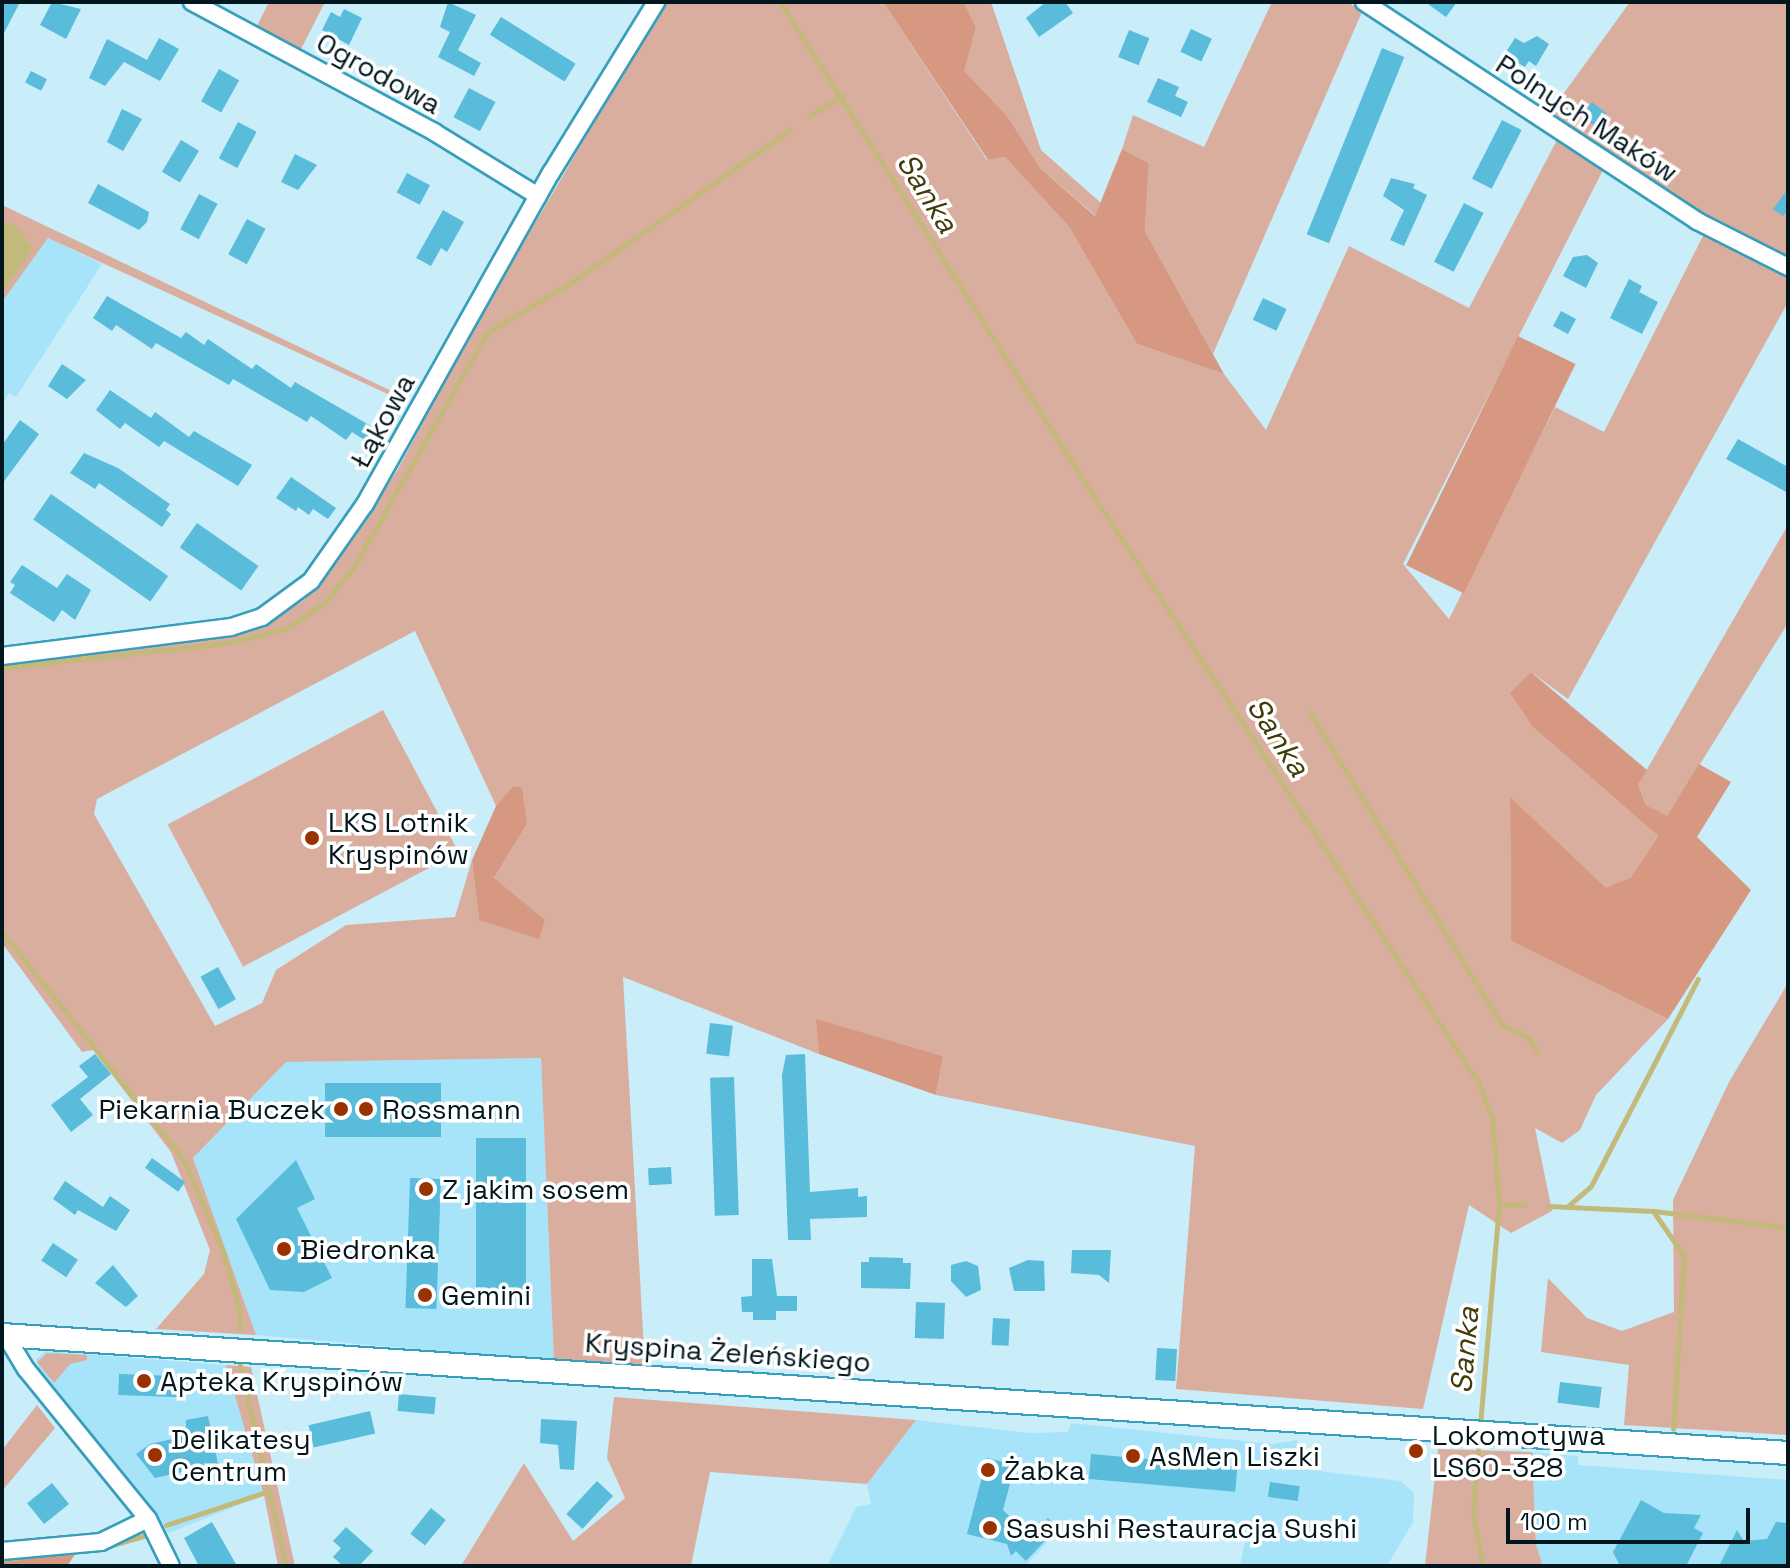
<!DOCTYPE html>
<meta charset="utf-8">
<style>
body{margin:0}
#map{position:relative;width:1790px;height:1568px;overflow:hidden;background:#c9edf9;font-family:"Space Grotesk",sans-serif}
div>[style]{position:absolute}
.built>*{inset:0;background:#a8e4f9}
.green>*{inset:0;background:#daae9f;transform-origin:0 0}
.forest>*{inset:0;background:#d79882;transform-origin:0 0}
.water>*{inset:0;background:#c2b97b}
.stream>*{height:5px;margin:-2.5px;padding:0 2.5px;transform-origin:2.5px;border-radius:2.5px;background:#c2b97b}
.building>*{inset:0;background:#59bcda;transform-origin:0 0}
.roads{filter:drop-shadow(2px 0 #379ebb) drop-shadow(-2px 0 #379ebb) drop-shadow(0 2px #379ebb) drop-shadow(0 -2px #379ebb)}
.minor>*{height:16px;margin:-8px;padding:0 8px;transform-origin:8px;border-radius:8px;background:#fff}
.secondary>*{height:22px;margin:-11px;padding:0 11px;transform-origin:11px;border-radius:11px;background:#fff}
.dots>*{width:22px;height:22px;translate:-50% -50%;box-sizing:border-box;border:4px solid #fff;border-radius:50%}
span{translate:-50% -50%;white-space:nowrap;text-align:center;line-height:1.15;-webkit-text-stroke:7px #fff;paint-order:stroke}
.street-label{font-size:28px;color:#02171d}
.poi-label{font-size:28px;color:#02171d}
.left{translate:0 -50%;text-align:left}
.right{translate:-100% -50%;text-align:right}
.water-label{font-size:30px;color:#423b08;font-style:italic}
.frame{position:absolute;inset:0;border:4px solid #02171d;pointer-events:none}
.scale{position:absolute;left:1506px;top:1508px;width:244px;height:36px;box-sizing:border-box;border:4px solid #02171d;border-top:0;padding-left:10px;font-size:24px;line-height:28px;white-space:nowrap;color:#02171d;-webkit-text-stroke:6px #fff;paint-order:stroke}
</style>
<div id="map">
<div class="built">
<div style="clip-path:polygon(48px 238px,102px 264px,16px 397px,9px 393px,2px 404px,2px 302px)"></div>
<div style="clip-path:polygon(541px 1058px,554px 1361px,256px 1335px,193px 1158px,286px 1062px)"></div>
<div style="clip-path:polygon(45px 1351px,226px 1365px,264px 1495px,166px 1534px,39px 1369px,36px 1360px)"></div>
<div style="clip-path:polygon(916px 1420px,1030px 1433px,1068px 1432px,1071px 1423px,1273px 1444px,1297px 1440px,1304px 1469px,1400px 1481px,1414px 1493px,1413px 1522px,1387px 1566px,1240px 1566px,1245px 1540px,1069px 1519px,1025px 1566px,827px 1566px,856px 1507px,871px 1504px,867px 1484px)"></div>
<div style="clip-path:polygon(1532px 1452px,1578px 1456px,1578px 1465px,1788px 1480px,1788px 1566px,1543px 1566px,1536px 1545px)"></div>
</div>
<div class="green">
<div style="clip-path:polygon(269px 2px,325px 2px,299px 53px,255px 30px)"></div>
<div style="clip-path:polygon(evenodd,665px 2px,883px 2px,987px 160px,1005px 157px,1069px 227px,1137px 344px,1224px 374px,1266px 430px,1349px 246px,1469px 308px,1558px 138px,1603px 170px,1403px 564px,1449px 619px,1555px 407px,1604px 432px,1705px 232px,1788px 274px,1788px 302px,1568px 699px,1531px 672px,1534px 728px,1658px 836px,1631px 877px,1606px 889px,1510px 798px,1511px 941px,1668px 1019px,1596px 1095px,1580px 1130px,1562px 1143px,1535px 1128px,1552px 1211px,1511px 1233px,1469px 1205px,1423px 1409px,1176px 1389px,1195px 1146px,936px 1095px,943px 1056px,817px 1020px,819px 1054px,623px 977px,645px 1367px,554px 1361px,541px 1058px,286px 1062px,193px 1158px,256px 1335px,156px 1329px,204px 1274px,210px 1250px,171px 1152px,93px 1050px,82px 1052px,2px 943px,2px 663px,251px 630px,303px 601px,338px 561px,398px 469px,477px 322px,665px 2px,415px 631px,496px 806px,513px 786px,527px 824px,494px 878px,479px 920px,472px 860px,455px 917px,346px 925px,276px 970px,262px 1003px,215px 1026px,94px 814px,97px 799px,415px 631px)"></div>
<div style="clip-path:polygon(964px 2px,991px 2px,1041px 150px,1101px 203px,1096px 216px,1041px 169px,1008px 117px,963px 71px,976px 27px)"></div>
<div style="clip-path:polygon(1272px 2px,1348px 2px,1362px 12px,1213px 354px,1145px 231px,1149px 163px,1122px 149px,1133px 115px,1204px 147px)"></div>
<div style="clip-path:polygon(1630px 2px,1788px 2px,1788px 258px,1705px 215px,1548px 115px)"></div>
<div style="clip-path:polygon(2px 205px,404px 397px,403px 401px,48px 238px,2px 302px)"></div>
<div style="clip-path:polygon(1788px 525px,1788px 623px,1667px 817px,1646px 805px,1638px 785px)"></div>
<div style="left:383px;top:710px;width:161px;height:244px;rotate:62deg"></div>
<div style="clip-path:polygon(1788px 983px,1788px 1435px,1624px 1425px,1629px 1365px,1541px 1352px,1548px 1278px,1587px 1318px,1622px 1331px,1674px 1312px,1673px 1200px,1729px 1082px)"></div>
<div style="clip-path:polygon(47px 1353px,87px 1355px,87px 1360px,70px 1364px,54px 1383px,37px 1362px)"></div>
<div style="clip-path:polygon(226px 1365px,251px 1367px,295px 1566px,278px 1566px,264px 1495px)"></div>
<div style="clip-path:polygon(614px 1397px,916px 1420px,867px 1484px,710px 1472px,691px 1566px,461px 1566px,524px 1463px,573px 1541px,625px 1498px,607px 1458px)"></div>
<div style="clip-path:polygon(37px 1405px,55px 1428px,2px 1491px,2px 1450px)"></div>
<div style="clip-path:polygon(1438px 1449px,1532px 1452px,1536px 1545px,1543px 1566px,1425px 1566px)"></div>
</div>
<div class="forest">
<div style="clip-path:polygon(883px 2px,964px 2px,976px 27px,964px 71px,1008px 117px,1041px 169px,1095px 216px,1122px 149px,1149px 163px,1145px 231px,1224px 374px,1137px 344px,1069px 227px,1005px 157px,988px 160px)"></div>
<div style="left:1518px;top:336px;width:64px;height:255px;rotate:26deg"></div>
<div style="clip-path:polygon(1531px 672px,1647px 770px,1638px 785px,1646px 805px,1667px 816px,1699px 764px,1731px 782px,1697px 837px,1751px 890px,1668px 1019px,1511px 941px,1510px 797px,1606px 888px,1631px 877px,1658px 836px,1534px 728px,1510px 693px)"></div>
<div style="clip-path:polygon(513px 786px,522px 788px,527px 824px,494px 878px,545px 920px,539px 939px,479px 920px,472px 860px,496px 806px)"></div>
<div style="clip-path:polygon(816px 1019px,943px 1056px,936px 1095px,819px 1054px)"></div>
<div style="clip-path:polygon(78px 1550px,67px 1566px,2px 1566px,2px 1558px)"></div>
</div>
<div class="water">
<div style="clip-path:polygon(2px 222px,17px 226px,33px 249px,2px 293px)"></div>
</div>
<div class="stream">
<div style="left:780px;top:2px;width:573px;rotate:57.61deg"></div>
<div style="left:1087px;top:486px;width:713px;rotate:56.73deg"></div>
<div style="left:1478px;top:1082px;width:38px;rotate:68deg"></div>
<div style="left:1492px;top:1117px;width:87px;rotate:85.4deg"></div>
<div style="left:1499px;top:1204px;width:224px;rotate:94.9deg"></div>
<div style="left:809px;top:116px;width:39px;rotate:-31deg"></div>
<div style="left:2px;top:668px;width:225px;rotate:-6.4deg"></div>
<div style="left:226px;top:643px;width:64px;rotate:-13.6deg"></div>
<div style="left:288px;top:628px;width:44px;rotate:-34.8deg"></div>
<div style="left:324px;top:603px;width:47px;rotate:-50.2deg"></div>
<div style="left:354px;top:567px;width:269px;rotate:-60.4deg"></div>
<div style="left:487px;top:333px;width:99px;rotate:-31deg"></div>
<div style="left:572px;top:282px;width:266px;rotate:-34.9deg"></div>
<div style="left:1310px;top:713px;width:365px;rotate:58.4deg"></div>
<div style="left:1501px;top:1024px;width:30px;rotate:26deg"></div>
<div style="left:1528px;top:1037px;width:17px;rotate:57deg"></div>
<div style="left:2px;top:932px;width:292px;rotate:51.4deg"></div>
<div style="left:184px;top:1160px;width:100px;rotate:67deg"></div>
<div style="left:223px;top:1252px;width:58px;rotate:74.1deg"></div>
<div style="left:239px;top:1308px;width:21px;rotate:87deg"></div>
<div style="left:1499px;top:1204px;width:25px;rotate:2deg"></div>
<div style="left:1548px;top:1206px;width:105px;rotate:2.7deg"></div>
<div style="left:1653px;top:1211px;width:55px;rotate:55.4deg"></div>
<div style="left:1684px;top:1256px;width:173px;rotate:93.6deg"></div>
<div style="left:1568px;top:1206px;width:30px;rotate:-41deg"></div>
<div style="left:1591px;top:1186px;width:233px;rotate:-62.7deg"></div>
<div style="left:1654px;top:1211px;width:135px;rotate:7.2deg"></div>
<div style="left:240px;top:1365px;width:206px;rotate:77.1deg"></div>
<div style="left:1479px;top:1437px;width:77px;rotate:94.5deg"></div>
<div style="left:1473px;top:1514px;width:53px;rotate:79.1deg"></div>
<div style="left:166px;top:1525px;width:108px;rotate:-18.3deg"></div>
<div style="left:102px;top:1548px;width:47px;rotate:-16.1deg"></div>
<div style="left:2px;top:1559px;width:15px;rotate:-4deg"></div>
</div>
<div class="building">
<div style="clip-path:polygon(2px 2px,20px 2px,2px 37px)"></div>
<div style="clip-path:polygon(52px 2px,81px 9px,66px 39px,40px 25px)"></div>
<div style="clip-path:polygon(448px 2px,476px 15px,458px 50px,481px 63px,474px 76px,438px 57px,450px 32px,440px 27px)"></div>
<div style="clip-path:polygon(1046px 2px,1065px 2px,1073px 13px,1039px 37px,1026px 18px)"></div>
<div style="clip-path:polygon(1425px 2px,1457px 2px,1446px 17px)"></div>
<div style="clip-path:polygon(344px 9px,362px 18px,349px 45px,322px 30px,331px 12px,340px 17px)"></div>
<div style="left:501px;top:17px;width:88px;height:21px;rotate:32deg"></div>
<div style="left:1191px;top:29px;width:23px;height:25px;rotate:25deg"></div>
<div style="left:1129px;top:30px;width:22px;height:29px;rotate:22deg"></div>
<div style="clip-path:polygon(1537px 36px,1549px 44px,1536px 66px,1529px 61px,1525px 67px,1504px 55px,1515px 38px,1524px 43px)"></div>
<div style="clip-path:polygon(159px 38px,179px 49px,160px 81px,124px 62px,105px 86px,89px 78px,107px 39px,147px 60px)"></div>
<div style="left:1382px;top:48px;width:24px;height:201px;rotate:22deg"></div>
<div style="left:219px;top:69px;width:23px;height:37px;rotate:29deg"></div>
<div style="left:31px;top:71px;width:18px;height:13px;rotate:27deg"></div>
<div style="clip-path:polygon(1158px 78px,1179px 87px,1175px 96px,1188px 102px,1181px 117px,1147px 102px)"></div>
<div style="left:469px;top:88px;width:30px;height:33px;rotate:28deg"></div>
<div style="left:1592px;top:102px;width:18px;height:17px;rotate:38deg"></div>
<div style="clip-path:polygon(122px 109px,142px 119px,123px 151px,107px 142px)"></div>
<div style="left:1502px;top:120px;width:22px;height:66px;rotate:27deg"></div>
<div style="left:238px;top:122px;width:21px;height:41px;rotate:28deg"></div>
<div style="left:181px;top:140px;width:21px;height:37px;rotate:31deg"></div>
<div style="clip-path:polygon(295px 154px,317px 165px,298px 190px,281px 182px)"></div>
<div style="left:407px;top:173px;width:26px;height:22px;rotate:28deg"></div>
<div style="clip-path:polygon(1391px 178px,1415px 184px,1413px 188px,1427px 195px,1404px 246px,1390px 240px,1404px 210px,1383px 196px)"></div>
<div style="clip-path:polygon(98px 184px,149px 212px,147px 222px,139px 230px,88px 203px)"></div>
<div style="clip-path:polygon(1788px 189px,1788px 210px,1783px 216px,1773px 209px)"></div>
<div style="left:199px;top:194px;width:21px;height:40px;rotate:28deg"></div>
<div style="left:1464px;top:203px;width:22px;height:66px;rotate:27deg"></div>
<div style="clip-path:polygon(443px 210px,464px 222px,447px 252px,441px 248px,431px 266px,416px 258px)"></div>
<div style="left:247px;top:219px;width:21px;height:40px;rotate:28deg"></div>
<div style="clip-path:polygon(1587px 255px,1598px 263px,1586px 288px,1563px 276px,1573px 257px)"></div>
<div style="clip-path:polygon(1629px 279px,1642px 286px,1639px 292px,1658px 302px,1642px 334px,1610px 318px)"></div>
<div style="clip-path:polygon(107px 296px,181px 338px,186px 332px,204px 345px,208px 339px,252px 369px,256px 364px,291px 388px,295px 382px,383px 433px,374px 446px,352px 432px,346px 440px,311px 416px,307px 422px,233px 379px,229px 385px,156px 343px,152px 349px,116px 325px,112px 331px,93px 318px)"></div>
<div style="left:1263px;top:298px;width:26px;height:24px;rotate:25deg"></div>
<div style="left:1561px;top:311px;width:17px;height:17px;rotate:28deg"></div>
<div style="clip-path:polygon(62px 364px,86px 380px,67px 399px,48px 386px)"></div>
<div style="clip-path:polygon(110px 390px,151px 418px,155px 412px,189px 437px,194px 431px,252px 465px,238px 486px,164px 441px,159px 447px,125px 423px,120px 429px,96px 410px)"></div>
<div style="clip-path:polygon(20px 420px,39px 434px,2px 484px,2px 445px)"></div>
<div style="clip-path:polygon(1738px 439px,1788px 467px,1788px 493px,1726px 459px)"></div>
<div style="clip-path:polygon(84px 453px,118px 468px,170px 504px,166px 510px,171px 514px,162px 527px,99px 483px,95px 489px,70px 473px)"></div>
<div style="clip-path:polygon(291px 477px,336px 508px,328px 519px,313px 509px,309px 515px,298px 507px,296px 511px,276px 498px)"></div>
<div style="left:51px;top:494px;width:143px;height:31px;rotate:35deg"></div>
<div style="left:197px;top:523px;width:75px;height:30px;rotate:35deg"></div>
<div style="clip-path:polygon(22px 565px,57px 588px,67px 574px,91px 590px,75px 620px,62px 610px,54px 622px,10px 593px,15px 585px,10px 582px)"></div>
<div style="left:218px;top:967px;width:37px;height:20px;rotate:61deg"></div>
<div style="left:710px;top:1023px;width:23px;height:31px;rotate:7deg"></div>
<div style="clip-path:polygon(95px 1054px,111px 1074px,80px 1099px,93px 1115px,71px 1132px,51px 1105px,88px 1077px,79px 1066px)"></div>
<div style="clip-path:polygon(805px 1054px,810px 1192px,858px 1188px,858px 1197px,867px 1196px,867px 1217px,810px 1219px,811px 1240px,788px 1240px,782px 1075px,786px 1055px)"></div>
<div style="left:734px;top:1077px;width:138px;height:24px;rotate:88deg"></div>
<div style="left:441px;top:1083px;width:54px;height:116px;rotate:90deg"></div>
<div style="left:476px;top:1138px;width:50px;height:158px"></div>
<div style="left:152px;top:1158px;width:41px;height:12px;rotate:36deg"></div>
<div style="clip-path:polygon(296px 1160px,315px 1199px,297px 1208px,332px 1278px,304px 1292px,270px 1290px,236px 1219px)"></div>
<div style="left:671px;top:1167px;width:17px;height:23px;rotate:87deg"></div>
<div style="left:410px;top:1178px;width:31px;height:130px;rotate:2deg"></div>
<div style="clip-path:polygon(65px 1181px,103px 1207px,110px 1196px,130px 1210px,116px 1231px,78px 1210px,75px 1215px,53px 1199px)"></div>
<div style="left:53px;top:1243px;width:30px;height:21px;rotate:34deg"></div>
<div style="clip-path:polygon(1072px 1250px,1111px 1250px,1109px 1283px,1099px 1275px,1071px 1273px)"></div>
<div style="clip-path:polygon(869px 1257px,903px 1258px,903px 1263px,911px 1263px,910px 1289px,861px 1288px,861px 1262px,869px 1262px)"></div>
<div style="clip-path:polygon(752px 1259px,772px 1259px,777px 1296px,797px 1296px,797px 1311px,776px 1311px,776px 1320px,753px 1320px,753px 1312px,742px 1312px,741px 1297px,752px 1296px)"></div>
<div style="clip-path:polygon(1028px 1260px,1044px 1261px,1045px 1291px,1014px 1291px,1009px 1268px)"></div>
<div style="clip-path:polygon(966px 1261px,978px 1266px,981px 1290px,966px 1297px,951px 1281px,951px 1265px)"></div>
<div style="clip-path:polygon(113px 1265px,138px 1296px,126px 1307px,95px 1283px)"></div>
<div style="left:916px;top:1302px;width:29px;height:36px;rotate:2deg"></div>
<div style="left:993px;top:1318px;width:17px;height:27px;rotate:3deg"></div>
<div style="left:1157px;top:1348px;width:20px;height:32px;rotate:3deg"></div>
<div style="left:119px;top:1374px;width:62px;height:21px;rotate:2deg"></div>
<div style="left:1560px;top:1382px;width:42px;height:21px;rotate:7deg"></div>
<div style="left:399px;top:1394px;width:37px;height:17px;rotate:5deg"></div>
<div style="left:370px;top:1411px;width:23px;height:63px;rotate:77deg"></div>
<div style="clip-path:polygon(208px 1416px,218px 1464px,155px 1478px,136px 1454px,150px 1444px,177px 1438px,175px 1430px,186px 1427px,186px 1420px)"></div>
<div style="clip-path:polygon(541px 1419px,577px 1421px,574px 1470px,560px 1469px,558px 1445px,540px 1443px)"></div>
<div style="left:1091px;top:1454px;width:147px;height:25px;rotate:5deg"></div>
<div style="clip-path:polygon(987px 1458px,1015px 1465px,1003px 1510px,1030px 1536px,1048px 1518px,1057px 1528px,1026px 1561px,1016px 1551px,1011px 1556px,1007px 1544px,967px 1534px)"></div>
<div style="left:597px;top:1481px;width:22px;height:45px;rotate:43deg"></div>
<div style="left:1270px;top:1482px;width:30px;height:15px;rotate:8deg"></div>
<div style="left:52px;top:1483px;width:27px;height:32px;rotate:51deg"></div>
<div style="clip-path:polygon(1641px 1500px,1664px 1513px,1701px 1515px,1694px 1528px,1703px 1533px,1686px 1566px,1620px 1566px,1613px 1552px)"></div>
<div style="left:431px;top:1508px;width:19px;height:33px;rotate:39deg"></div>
<div style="clip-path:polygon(212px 1522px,237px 1566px,199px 1566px,184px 1538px)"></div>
<div style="clip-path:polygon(1776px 1522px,1788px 1523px,1788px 1566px,1719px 1566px,1737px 1530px,1744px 1541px,1767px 1539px)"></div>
<div style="clip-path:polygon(346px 1527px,373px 1551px,359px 1566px,343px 1566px,333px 1557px,341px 1548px,333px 1541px)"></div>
</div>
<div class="roads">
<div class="minor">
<div style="left:192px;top:2px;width:275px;rotate:28.2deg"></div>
<div style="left:434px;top:132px;width:122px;rotate:31.6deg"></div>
<div style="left:1364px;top:2px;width:399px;rotate:33.3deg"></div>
<div style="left:1697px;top:221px;width:102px;rotate:26.8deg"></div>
<div style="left:2px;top:656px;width:231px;rotate:-7.2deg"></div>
<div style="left:231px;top:627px;width:33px;rotate:-18deg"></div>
<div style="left:262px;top:617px;width:61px;rotate:-36.3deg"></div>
<div style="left:311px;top:581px;width:94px;rotate:-55deg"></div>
<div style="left:365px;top:504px;width:380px;rotate:-60.7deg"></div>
<div style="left:551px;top:173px;width:201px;rotate:-58.4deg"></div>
<div style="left:6px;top:1336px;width:39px;rotate:59deg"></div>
<div style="left:26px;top:1369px;width:193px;rotate:50.9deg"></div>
<div style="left:148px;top:1519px;width:52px;rotate:63.9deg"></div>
<div style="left:2px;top:1551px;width:99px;rotate:-5.2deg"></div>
<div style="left:101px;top:1542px;width:52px;rotate:-26.1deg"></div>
</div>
<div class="secondary">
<div style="left:2px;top:1335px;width:1790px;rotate:3.78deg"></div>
</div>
</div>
<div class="dots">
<div style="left:312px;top:838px;background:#983301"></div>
<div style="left:341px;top:1109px;background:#983301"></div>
<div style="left:366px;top:1109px;background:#983301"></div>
<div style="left:426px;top:1189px;background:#983301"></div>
<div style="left:284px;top:1249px;background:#983301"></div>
<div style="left:425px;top:1295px;background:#983301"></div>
<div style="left:144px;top:1381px;background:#983301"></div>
<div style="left:1416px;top:1451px;background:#983301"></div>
<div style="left:155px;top:1455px;background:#983301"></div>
<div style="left:1133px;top:1456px;background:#983301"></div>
<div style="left:988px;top:1470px;background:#983301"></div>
<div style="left:990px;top:1528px;background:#983301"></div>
</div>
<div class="street-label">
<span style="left:379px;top:73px;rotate:29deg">Ogrodowa</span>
<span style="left:1587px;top:118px;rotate:33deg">Polnych Maków</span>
<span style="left:382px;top:421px;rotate:-61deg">Łąkowa</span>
<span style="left:728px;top:1352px;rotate:4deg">Kryspina Żeleńskiego</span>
</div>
<div class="poi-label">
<span class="left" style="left:328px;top:838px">LKS Lotnik<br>Kryspinów</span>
<span class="right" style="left:325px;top:1109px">Piekarnia Buczek</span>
<span class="left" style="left:382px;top:1109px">Rossmann</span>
<span class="left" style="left:442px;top:1189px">Z jakim sosem</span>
<span class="left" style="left:300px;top:1249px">Biedronka</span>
<span class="left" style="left:441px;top:1295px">Gemini</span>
<span class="left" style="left:160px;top:1381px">Apteka Kryspinów</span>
<span class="left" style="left:1432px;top:1451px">Lokomotywa<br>LS60-328</span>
<span class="left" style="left:171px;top:1455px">Delikatesy<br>Centrum</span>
<span class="left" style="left:1149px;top:1456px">AsMen Liszki</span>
<span class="left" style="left:1004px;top:1470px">Żabka</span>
<span class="left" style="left:1006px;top:1528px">Sasushi Restauracja Sushi</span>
</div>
<div class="water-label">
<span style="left:927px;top:193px;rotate:58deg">Sanka</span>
<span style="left:1278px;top:737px;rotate:57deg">Sanka</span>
<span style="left:1465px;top:1350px;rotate:-85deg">Sanka</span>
</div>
<div class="frame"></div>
<div class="scale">100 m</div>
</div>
